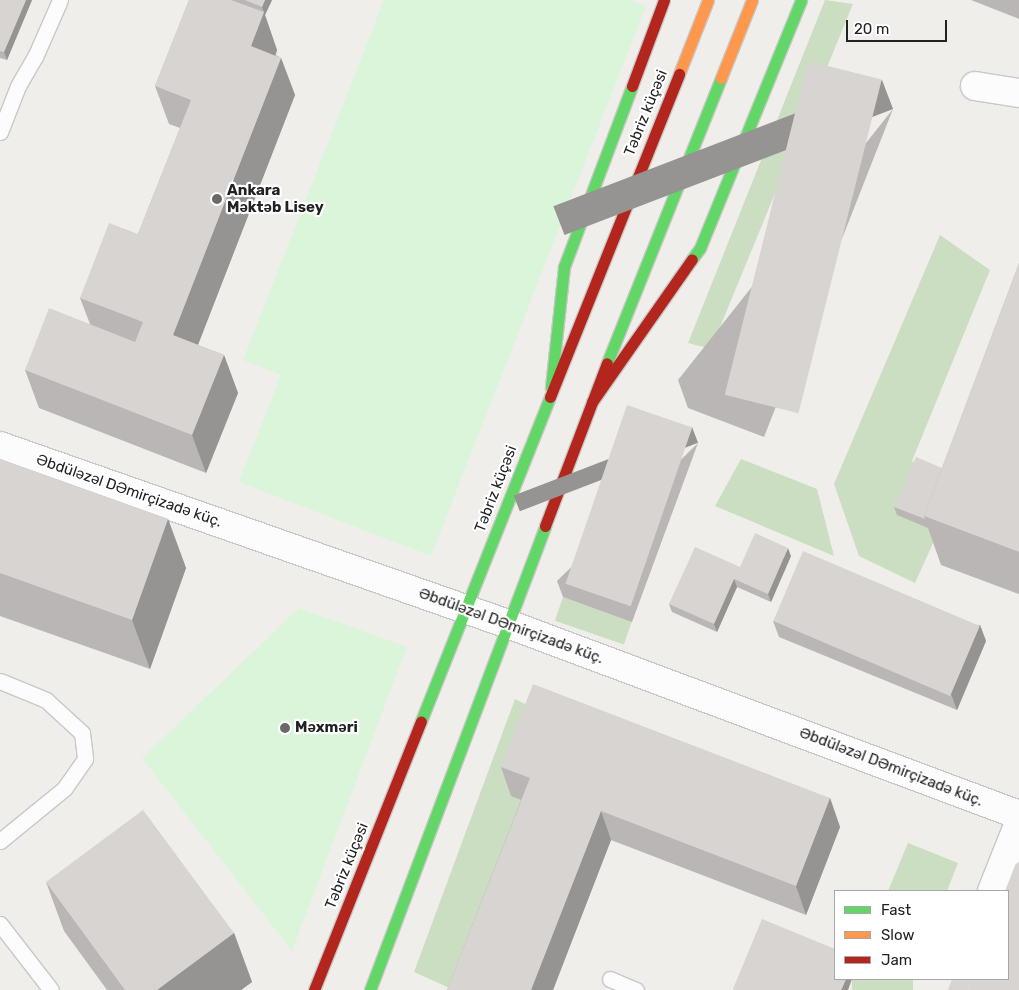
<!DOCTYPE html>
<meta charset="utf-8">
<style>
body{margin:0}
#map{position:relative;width:1019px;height:990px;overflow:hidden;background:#f0eeeb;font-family:Rubik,sans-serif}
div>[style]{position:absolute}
.forest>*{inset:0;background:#cbdec1;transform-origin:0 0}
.park>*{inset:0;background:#daf5da}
.roads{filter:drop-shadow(1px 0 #c9c8c7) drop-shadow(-1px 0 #c9c8c7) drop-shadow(0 1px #c9c8c7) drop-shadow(0 -1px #c9c8c7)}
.lane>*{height:15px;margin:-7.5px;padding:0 7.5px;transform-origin:7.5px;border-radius:7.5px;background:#fdfcfc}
.street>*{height:28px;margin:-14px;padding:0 14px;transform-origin:14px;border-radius:14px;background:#fdfcfc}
.fast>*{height:11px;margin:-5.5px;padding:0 5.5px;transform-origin:5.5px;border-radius:5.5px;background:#63d668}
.slow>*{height:11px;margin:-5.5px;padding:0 5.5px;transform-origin:5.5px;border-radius:5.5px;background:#ff974d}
.jam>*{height:11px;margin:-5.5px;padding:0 5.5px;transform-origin:5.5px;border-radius:5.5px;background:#b3261e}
.wall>*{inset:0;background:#b9b6b5}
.shaded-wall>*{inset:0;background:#969493;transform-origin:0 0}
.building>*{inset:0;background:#d7d4d2;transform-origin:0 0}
.dots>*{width:14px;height:14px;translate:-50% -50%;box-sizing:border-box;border:2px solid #fff;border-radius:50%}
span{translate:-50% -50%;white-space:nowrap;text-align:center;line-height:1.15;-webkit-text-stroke:4.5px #fff;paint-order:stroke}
.street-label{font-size:15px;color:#222}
.poi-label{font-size:15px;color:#222;font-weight:700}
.left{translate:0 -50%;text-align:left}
.legend{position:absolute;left:834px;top:890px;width:175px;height:90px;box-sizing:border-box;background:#fff;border:1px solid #a7a7a7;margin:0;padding:6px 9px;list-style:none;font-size:15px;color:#222}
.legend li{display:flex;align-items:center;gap:10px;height:25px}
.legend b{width:25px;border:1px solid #a7a7a7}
.scale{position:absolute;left:846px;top:20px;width:101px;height:22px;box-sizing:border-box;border:2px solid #222;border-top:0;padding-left:6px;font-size:15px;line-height:18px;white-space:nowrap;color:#222;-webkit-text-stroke:4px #fff;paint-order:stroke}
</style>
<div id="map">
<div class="forest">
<div style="clip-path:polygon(825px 0,853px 4px,711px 349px,688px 343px)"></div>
<div style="clip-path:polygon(940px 235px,990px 270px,912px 461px,919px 465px,938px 532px,915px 583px,859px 556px,834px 484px)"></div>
<div style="clip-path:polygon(741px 459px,817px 489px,834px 556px,715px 506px)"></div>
<div style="left:563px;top:597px;width:73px;height:25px;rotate:19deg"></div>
<div style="clip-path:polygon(515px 699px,544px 713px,540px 807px,454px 990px,414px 972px)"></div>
<div style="clip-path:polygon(908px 843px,958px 863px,947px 891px,888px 891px)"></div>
<div style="left:852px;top:979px;width:61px;height:12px"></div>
</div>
<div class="park">
<div style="clip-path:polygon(384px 0,630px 0,646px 6px,431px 556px,239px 482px,281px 375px,243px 360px)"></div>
<div style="clip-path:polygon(299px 608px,407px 647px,292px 951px,142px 758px)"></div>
</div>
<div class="roads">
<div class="lane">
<div style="left:0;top:132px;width:49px;rotate:-68.6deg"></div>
<div style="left:18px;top:86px;width:34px;rotate:-60deg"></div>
<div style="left:35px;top:57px;width:62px;rotate:-66.3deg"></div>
<div style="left:0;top:681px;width:50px;rotate:22.4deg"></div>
<div style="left:46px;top:700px;width:49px;rotate:42.5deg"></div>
<div style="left:82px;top:733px;width:26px;rotate:83deg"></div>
<div style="left:85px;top:759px;width:35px;rotate:125deg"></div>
<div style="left:65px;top:788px;width:84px;rotate:140.8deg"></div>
<div style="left:0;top:924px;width:83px;rotate:52.3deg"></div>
<div style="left:610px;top:979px;width:28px;rotate:23deg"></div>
</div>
<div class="street">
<div style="left:975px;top:86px;width:45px;rotate:9deg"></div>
<div style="left:0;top:446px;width:538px;rotate:19.31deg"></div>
<div style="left:508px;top:624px;width:546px;rotate:20.49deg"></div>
<div style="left:992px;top:891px;width:73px;rotate:-68.3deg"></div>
</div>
<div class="fast">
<div style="left:692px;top:259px;width:14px;rotate:-54deg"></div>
<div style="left:700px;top:248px;width:268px;rotate:-67.8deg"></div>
<div style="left:607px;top:363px;width:307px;rotate:-68.2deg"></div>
<div style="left:551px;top:387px;width:121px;rotate:-83.8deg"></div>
<div style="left:564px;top:267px;width:193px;rotate:-69.4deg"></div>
<div style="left:421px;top:721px;width:349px;rotate:-68.3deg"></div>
<div style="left:370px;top:990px;width:496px;rotate:-69.3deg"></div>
</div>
<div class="slow">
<div style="left:679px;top:74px;width:79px;rotate:-68.6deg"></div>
<div style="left:721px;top:78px;width:84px;rotate:-68.3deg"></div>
</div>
<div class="jam">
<div style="left:632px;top:86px;width:92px;rotate:-69.6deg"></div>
<div style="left:550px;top:397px;width:348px;rotate:-68.2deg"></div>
<div style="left:592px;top:402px;width:174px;rotate:-55deg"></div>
<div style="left:545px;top:526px;width:174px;rotate:-69.2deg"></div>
<div style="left:314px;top:990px;width:289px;rotate:-68.3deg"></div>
</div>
</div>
<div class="wall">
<div style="clip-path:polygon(0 0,32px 0,7px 60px,0 58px)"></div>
<div style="clip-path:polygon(189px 0,272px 0,265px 15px,277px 50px,276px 55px,281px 58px,295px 95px,198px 345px,224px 355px,238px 393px,206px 473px,39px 408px,25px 370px,90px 324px,80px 298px,138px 234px,180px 128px,169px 124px,155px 86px)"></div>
<div style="clip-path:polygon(971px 0,1019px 0,1019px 19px)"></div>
<div style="clip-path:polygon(893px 109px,764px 437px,688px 408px,678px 380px)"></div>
<div style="clip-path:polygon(1019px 263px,1019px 594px,941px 565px,928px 528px,897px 515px,894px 507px,942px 468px)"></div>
<div style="clip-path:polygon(698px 443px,632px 622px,563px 597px,557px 581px)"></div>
<div style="clip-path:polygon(0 459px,168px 519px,186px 568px,150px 669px,0 616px)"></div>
<div style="clip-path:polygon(791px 556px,771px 602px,737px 587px,717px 632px,672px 612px,669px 604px,740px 567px)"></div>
<div style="clip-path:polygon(773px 621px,980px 625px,986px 641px,957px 710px,779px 637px)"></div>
<div style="clip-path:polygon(501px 767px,830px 798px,840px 827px,806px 915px,611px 840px,553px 990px,447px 990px,521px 800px,511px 796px)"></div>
<div style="clip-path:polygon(46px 882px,234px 933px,252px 982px,241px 990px,107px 990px,64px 931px)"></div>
</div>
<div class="shaded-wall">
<div style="clip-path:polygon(26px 0,32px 0,7px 60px,4px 52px)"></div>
<div style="clip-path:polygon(265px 0,272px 0,265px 15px,277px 50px,264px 84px,251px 46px,264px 12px,262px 7px)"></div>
<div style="clip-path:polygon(281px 58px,295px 95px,187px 373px,173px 335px)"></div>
<div style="left:882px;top:80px;width:31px;height:352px;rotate:69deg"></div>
<div style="clip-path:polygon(224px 355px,238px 393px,206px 473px,192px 435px)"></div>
<div style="left:692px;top:427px;width:17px;height:191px;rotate:69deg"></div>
<div style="clip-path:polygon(168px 519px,186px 568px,150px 669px,132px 620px)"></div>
<div style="clip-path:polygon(788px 548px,791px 556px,771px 602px,768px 594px)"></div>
<div style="clip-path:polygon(734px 579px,737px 587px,717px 632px,714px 624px)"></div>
<div style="clip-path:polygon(980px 625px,986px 641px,957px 710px,951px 694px)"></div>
<div style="clip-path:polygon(830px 798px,840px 827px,806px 915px,796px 886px)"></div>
<div style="clip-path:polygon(601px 811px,611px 840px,553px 990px,531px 990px)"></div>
<div style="clip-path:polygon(234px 933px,252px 982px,241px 990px,157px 990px)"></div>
<div style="clip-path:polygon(846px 979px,852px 979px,848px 990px,841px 990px)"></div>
</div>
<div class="building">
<div style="clip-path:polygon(0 0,26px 0,4px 52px,0 51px)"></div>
<div style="clip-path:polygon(189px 0,231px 0,264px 12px,251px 46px,281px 58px,173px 335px,224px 355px,192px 435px,25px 370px,49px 308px,135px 342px,143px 322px,80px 298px,109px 223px,138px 234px,191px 100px,155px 86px)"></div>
<div style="clip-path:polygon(245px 0,265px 0,262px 7px)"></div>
<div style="left:808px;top:61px;width:76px;height:344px;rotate:14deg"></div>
<div style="clip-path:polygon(1019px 263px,1019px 552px,924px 516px)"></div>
<div style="left:627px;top:405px;width:69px;height:189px;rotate:19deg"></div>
<div style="clip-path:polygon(916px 457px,942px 468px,924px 516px,925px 519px,894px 507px)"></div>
<div style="clip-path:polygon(0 459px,168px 519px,132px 620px,0 573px)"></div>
<div style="clip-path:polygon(755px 533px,788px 548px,768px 594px,734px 579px,714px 624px,669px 604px,695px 547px,740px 567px)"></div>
<div style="left:803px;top:551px;width:192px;height:76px;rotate:23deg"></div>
<div style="clip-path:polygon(533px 684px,830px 798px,796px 886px,601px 811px,531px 990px,447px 990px,530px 778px,501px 767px)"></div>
<div style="clip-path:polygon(143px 810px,234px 933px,157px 990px,125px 990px,46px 882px)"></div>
<div style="clip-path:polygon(1016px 863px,1019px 864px,1019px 990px,968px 990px,972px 979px,1008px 979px,1008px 891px,1005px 891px)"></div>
<div style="clip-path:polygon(762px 919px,835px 949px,835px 979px,846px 979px,841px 990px,736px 990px,733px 989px)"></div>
<div style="clip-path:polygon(952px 979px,972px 979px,968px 990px,948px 990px)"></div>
</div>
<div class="dots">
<div style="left:217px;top:199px;background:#6a6968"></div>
<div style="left:285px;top:728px;background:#6a6968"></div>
</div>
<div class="street-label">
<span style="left:646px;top:113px;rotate:-68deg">Təbriz küçəsi</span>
<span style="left:496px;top:489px;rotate:-69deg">Təbriz küçəsi</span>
<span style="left:129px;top:491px;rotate:19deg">Əbdüləzəl DƏmirçizadə küç.</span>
<span style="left:511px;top:626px;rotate:20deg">Əbdüləzəl DƏmirçizadə küç.</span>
<span style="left:891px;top:767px;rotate:21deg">Əbdüləzəl DƏmirçizadə küç.</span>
<span style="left:347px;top:866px;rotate:-68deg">Təbriz küçəsi</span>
</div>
<div class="poi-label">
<span class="left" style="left:227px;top:199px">Ankara<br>Məktəb Lisey</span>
<span class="left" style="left:295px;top:728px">Məxməri</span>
</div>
<ul class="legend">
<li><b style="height:6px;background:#63d668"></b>Fast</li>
<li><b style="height:6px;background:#ff974d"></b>Slow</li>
<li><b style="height:6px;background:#b3261e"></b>Jam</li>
</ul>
<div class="scale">20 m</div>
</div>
